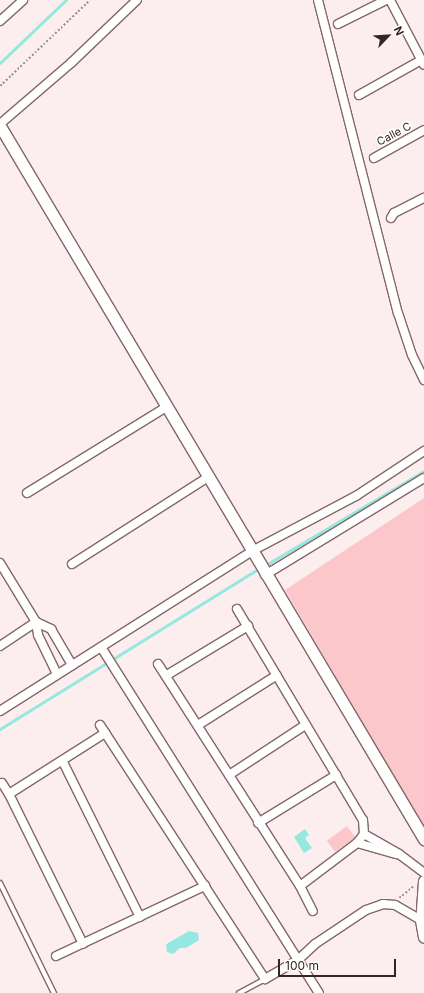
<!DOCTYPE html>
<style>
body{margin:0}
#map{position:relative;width:424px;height:993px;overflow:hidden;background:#fceeee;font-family:Inter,sans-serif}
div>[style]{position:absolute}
.green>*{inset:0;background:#fbc7ca;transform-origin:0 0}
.water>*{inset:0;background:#95e8df}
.stream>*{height:2.5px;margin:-1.25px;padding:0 1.25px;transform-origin:1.25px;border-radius:1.25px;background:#95e8df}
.path>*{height:1.5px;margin-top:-0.75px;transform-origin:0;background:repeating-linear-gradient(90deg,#a09393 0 2px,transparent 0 4px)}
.roads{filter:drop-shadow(1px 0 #846768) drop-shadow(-1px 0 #846768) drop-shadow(0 1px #846768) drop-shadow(0 -1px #846768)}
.lane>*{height:4px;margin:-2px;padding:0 2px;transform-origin:2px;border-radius:2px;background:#fff}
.street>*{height:8px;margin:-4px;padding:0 4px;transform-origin:4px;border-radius:4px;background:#fff}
.secondary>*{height:11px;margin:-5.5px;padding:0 5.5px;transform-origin:5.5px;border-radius:5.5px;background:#fff}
span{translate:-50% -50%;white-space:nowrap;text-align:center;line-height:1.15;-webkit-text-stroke:3.5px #fff;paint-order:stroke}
.street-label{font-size:11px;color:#312525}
.north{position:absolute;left:368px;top:16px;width:40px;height:40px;-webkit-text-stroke:3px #fff;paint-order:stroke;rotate:65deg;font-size:11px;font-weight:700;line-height:16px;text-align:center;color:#312525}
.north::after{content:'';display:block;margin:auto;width:14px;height:18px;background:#312525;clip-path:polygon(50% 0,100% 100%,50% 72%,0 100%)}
.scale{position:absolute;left:278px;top:959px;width:118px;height:18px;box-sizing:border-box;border:2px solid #312525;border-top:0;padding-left:5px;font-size:12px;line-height:14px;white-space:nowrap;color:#312525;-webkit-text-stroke:3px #fff;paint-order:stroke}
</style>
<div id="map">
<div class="green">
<div style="clip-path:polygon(424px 498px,424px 828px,285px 590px)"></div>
<div style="left:347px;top:826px;width:14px;height:25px;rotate:54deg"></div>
</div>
<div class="water">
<div style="clip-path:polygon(305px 829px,309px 835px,305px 838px,312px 848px,304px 853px,294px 837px)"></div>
<div style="clip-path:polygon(189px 931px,198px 933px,199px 940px,186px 948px,180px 948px,173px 954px,167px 952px,166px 945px,168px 943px)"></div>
</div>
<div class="stream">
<div style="left:0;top:63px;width:91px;rotate:-43.7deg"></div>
<div style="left:264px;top:566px;width:186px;rotate:-30.7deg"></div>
<div style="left:0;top:729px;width:306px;rotate:-31.8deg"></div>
</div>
<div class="path">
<div style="left:0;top:86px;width:124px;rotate:-43.7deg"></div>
<div style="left:399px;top:898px;width:19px;rotate:-39deg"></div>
</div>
<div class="roads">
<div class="lane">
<div style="left:0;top:883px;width:123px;rotate:63.9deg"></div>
<div style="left:239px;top:993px;width:30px;rotate:-28deg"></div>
</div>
<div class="street">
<div style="left:318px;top:0;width:323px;rotate:75.7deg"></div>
<div style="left:398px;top:313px;width:44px;rotate:71.6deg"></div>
<div style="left:412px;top:355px;width:28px;rotate:64deg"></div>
<div style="left:390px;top:0;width:73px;rotate:62.4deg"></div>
<div style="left:0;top:21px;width:31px;rotate:-42deg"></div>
<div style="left:338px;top:24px;width:54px;rotate:-26.6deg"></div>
<div style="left:359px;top:95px;width:71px;rotate:-29.4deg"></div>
<div style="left:0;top:124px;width:94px;rotate:-40.7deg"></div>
<div style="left:71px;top:63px;width:91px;rotate:-43.7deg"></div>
<div style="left:374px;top:158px;width:57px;rotate:-29.2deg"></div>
<div style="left:391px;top:218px;width:6px;rotate:-59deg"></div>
<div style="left:394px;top:213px;width:34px;rotate:-27deg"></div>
<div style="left:27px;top:493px;width:163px;rotate:-31.7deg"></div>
<div style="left:0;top:563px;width:69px;rotate:58.6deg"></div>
<div style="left:36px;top:622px;width:13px;rotate:81deg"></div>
<div style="left:38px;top:635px;width:43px;rotate:64deg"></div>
<div style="left:72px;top:564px;width:161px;rotate:-32.6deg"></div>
<div style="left:265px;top:575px;width:186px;rotate:-31.4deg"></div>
<div style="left:237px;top:609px;width:246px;rotate:59.2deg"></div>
<div style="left:363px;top:820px;width:14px;rotate:86deg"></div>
<div style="left:364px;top:834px;width:11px;rotate:128deg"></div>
<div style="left:357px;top:843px;width:71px;rotate:143deg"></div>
<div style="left:36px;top:622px;width:17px;rotate:25deg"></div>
<div style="left:51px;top:629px;width:42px;rotate:59.7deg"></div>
<div style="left:0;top:646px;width:43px;rotate:-33.7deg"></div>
<div style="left:101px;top:647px;width:409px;rotate:57.8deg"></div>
<div style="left:158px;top:664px;width:264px;rotate:57.4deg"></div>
<div style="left:300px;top:886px;width:28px;rotate:63deg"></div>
<div style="left:167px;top:675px;width:95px;rotate:-31.2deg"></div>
<div style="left:0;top:711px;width:299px;rotate:-32.4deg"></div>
<div style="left:252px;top:551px;width:118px;rotate:-27.9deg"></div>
<div style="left:356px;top:496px;width:82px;rotate:-33.5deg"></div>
<div style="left:100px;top:725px;width:303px;rotate:57deg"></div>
<div style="left:265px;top:979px;width:39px;rotate:-30deg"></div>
<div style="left:299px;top:959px;width:22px;rotate:-43deg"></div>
<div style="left:315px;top:944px;width:61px;rotate:-33.7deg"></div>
<div style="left:366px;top:910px;width:18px;rotate:-19deg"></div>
<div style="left:383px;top:904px;width:12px;rotate:5deg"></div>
<div style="left:395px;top:905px;width:30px;rotate:30deg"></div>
<div style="left:198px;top:725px;width:93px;rotate:-32.3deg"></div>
<div style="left:63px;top:762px;width:173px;rotate:63.6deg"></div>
<div style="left:229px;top:775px;width:91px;rotate:-33.3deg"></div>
<div style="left:2px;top:783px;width:13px;rotate:58deg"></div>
<div style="left:9px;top:794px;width:167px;rotate:63.7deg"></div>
<div style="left:9px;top:794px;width:114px;rotate:-32.4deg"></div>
<div style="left:258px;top:823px;width:92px;rotate:-31.6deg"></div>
<div style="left:364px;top:834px;width:40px;rotate:29.7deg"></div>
<div style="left:399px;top:854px;width:31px;rotate:37deg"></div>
<div style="left:357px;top:843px;width:41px;rotate:15.8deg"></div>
<div style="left:56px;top:956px;width:165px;rotate:-25.2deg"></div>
</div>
<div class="secondary">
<div style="left:0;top:126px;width:830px;rotate:59.26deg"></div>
<div style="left:424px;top:881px;width:39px;rotate:94deg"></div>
<div style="left:421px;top:920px;width:17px;rotate:80deg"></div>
</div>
</div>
<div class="street-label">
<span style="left:394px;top:134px;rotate:-28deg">Calle C</span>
</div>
<div class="north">N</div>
<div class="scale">100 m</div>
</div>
